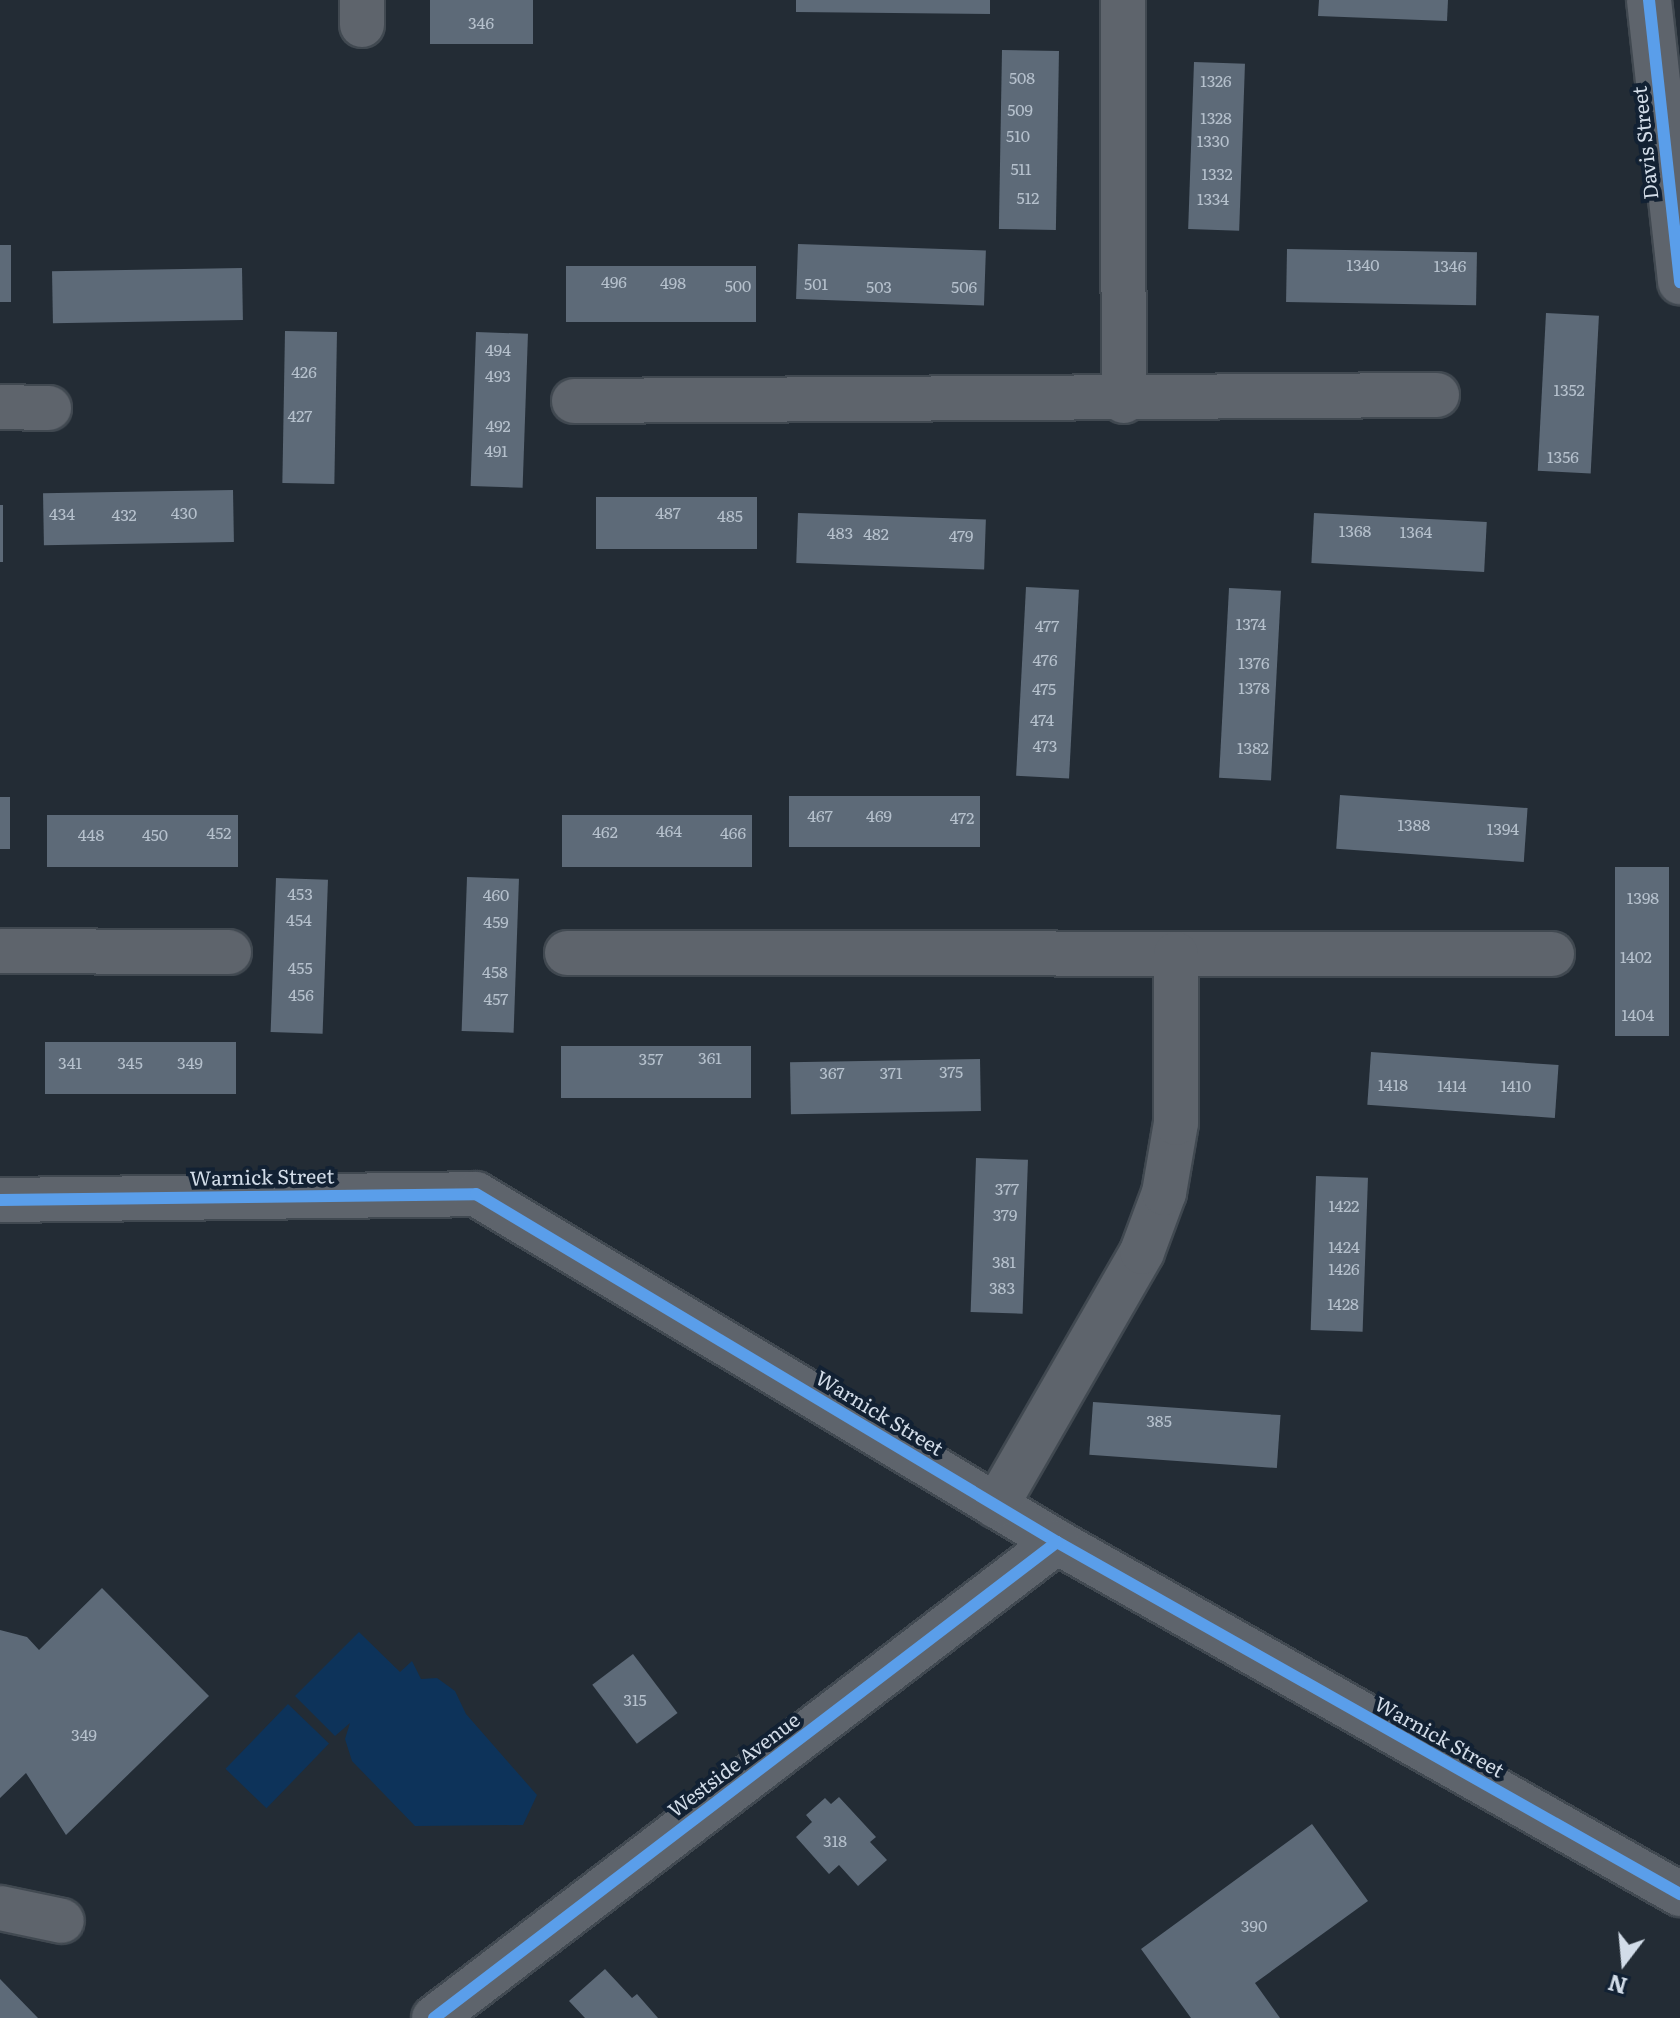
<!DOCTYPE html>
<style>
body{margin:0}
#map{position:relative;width:1680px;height:2018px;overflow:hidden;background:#232c35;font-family:Literata,serif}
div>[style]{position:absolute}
.green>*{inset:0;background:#0d335a;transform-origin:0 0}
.building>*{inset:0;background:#5d6a78;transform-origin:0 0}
.roads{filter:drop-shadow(2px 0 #414951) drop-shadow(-2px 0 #414951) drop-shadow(0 2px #414951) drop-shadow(0 -2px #414951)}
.minor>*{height:44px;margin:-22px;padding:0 22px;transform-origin:22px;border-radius:22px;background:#5e646c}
.cycleway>*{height:12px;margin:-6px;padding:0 6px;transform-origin:6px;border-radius:6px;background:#5a9eea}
span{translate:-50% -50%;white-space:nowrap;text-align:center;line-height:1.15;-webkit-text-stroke:8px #122133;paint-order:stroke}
.number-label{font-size:16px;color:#b5c0cc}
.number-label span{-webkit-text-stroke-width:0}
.street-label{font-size:20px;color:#d2dce8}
.north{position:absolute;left:1584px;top:1922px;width:80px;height:80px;-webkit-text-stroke:6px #122133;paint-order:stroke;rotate:196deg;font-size:22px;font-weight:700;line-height:32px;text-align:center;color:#d2dce8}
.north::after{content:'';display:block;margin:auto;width:28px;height:36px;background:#d2dce8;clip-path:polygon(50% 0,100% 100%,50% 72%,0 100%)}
</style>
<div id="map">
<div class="green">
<div style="clip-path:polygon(359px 1632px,400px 1672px,412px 1661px,421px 1679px,437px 1678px,455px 1691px,466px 1714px,537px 1795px,523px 1825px,415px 1826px,352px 1761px,345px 1739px,350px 1723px,335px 1736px,295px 1696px)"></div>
<div style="left:288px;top:1704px;width:57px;height:90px;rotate:44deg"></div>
</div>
<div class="building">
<div style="left:430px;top:0;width:103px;height:44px"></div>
<div style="clip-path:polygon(796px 0,990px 0,990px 14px,796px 12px)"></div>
<div style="clip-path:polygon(1319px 0,1448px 0,1447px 21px,1318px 16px)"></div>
<div style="left:1002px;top:50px;width:57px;height:179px;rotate:1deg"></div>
<div style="left:1194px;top:62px;width:51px;height:167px;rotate:2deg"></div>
<div style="left:798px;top:244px;width:188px;height:55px;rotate:2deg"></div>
<div style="left:0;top:245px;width:11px;height:57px"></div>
<div style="left:1287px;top:249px;width:190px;height:53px;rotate:1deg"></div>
<div style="left:566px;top:266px;width:190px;height:56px"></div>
<div style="left:242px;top:268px;width:52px;height:190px;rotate:89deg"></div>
<div style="left:1546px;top:313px;width:53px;height:158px;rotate:3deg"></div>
<div style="left:285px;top:331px;width:52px;height:152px;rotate:1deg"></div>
<div style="left:476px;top:332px;width:52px;height:154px;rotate:2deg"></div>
<div style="left:233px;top:490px;width:52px;height:190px;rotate:89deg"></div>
<div style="left:596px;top:497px;width:161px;height:52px"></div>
<div style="left:0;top:505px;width:3px;height:57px"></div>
<div style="left:798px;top:513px;width:188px;height:50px;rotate:2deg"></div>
<div style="left:1314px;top:513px;width:173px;height:50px;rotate:3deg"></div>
<div style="left:1026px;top:587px;width:53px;height:189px;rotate:3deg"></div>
<div style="left:1229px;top:588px;width:52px;height:190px;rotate:3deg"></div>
<div style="left:1340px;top:795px;width:188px;height:54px;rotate:4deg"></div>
<div style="left:980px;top:796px;width:51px;height:191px;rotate:90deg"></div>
<div style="left:0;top:797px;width:10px;height:52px"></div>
<div style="left:238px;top:815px;width:52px;height:191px;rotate:90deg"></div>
<div style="left:752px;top:815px;width:52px;height:190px;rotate:90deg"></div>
<div style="left:1615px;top:867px;width:54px;height:169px"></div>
<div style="left:467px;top:877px;width:52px;height:154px;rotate:2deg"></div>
<div style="left:276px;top:878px;width:52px;height:154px;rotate:2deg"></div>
<div style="left:236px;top:1042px;width:52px;height:191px;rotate:90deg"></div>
<div style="left:751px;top:1046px;width:52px;height:190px;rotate:90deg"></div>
<div style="left:1371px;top:1052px;width:188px;height:53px;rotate:4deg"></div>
<div style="left:980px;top:1059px;width:52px;height:190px;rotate:89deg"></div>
<div style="left:976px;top:1158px;width:52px;height:154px;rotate:2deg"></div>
<div style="left:1316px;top:1176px;width:52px;height:154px;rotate:2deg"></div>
<div style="left:1093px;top:1402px;width:188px;height:53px;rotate:4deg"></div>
<div style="clip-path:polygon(102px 1588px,209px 1696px,66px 1835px,26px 1773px,0 1798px,0 1630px,27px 1637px,39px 1650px)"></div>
<div style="left:633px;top:1654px;width:74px;height:51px;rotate:53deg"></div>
<div style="clip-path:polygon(839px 1797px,876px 1837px,870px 1842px,887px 1860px,858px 1886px,839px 1865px,829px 1874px,796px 1837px,812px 1822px,806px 1815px,825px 1798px,831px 1804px)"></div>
<div style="clip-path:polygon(1312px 1824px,1368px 1901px,1255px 1983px,1280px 2018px,1191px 2018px,1141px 1949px)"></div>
<div style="clip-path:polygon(605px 1969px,632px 1998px,637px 1994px,658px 2018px,585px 2018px,569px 2001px)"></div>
<div style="clip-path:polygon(0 1979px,38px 2018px,0 2018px)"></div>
</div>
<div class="roads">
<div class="minor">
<div style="left:362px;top:0;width:25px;rotate:90deg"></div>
<div style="left:1123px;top:0;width:401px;rotate:89.9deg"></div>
<div style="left:1649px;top:0;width:284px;rotate:83.7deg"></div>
<div style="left:574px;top:401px;width:863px;rotate:-0.4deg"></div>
<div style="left:0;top:407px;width:49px;rotate:1.2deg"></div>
<div style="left:0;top:951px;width:229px;rotate:0.3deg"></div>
<div style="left:567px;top:953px;width:985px;rotate:0.06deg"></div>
<div style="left:0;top:1200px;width:476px;rotate:-0.7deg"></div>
<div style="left:476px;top:1194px;width:677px;rotate:30.92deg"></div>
<div style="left:1057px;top:1542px;width:716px;rotate:29.47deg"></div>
<div style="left:996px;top:1506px;width:293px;rotate:-60.1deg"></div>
<div style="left:1142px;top:1252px;width:63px;rotate:-69.6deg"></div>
<div style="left:1164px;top:1193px;width:71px;rotate:-80.3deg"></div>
<div style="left:1176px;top:1123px;width:169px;rotate:-90deg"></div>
<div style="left:0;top:1908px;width:63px;rotate:11.8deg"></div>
<div style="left:434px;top:2018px;width:784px;rotate:-37.38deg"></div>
</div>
</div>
<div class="cycleway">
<div style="left:1649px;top:0;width:284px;rotate:83.7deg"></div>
<div style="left:0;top:1200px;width:476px;rotate:-0.7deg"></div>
<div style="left:476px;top:1194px;width:677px;rotate:30.92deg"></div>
<div style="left:1057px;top:1542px;width:716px;rotate:29.47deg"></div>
<div style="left:434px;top:2018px;width:784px;rotate:-37.38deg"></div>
</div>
<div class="number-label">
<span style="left:481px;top:22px">346</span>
<span style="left:1022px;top:77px">508</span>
<span style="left:1216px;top:80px">1326</span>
<span style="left:1020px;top:109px">509</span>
<span style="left:1216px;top:117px">1328</span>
<span style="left:1018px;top:135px">510</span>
<span style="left:1213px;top:140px">1330</span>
<span style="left:1021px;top:168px">511</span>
<span style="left:1217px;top:173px">1332</span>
<span style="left:1028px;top:197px">512</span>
<span style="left:1213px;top:198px">1334</span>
<span style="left:1363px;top:264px">1340</span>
<span style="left:1450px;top:265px">1346</span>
<span style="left:614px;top:281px">496</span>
<span style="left:673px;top:282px">498</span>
<span style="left:816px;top:283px">501</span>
<span style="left:738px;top:285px">500</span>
<span style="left:879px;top:286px">503</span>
<span style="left:964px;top:286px">506</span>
<span style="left:498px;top:349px">494</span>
<span style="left:304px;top:371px">426</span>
<span style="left:498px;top:375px">493</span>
<span style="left:1569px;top:389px">1352</span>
<span style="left:300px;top:415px">427</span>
<span style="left:498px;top:425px">492</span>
<span style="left:496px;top:450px">491</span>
<span style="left:1563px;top:456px">1356</span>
<span style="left:184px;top:512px">430</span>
<span style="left:668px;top:512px">487</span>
<span style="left:62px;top:513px">434</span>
<span style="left:124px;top:514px">432</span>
<span style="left:730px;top:515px">485</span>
<span style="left:1355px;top:530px">1368</span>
<span style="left:1416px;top:531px">1364</span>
<span style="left:840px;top:532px">483</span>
<span style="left:876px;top:533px">482</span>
<span style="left:961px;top:535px">479</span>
<span style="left:1251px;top:623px">1374</span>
<span style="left:1047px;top:625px">477</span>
<span style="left:1045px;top:659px">476</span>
<span style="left:1254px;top:662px">1376</span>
<span style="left:1254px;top:687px">1378</span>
<span style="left:1044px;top:688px">475</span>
<span style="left:1042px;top:719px">474</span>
<span style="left:1045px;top:745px">473</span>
<span style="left:1253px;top:747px">1382</span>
<span style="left:820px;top:815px">467</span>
<span style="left:879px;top:815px">469</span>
<span style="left:962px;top:817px">472</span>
<span style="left:1414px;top:824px">1388</span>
<span style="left:1503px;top:828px">1394</span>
<span style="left:669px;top:830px">464</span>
<span style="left:605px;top:831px">462</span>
<span style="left:219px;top:832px">452</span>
<span style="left:733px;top:832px">466</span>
<span style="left:91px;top:834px">448</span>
<span style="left:155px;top:834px">450</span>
<span style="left:300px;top:893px">453</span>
<span style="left:496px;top:894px">460</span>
<span style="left:1643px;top:897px">1398</span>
<span style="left:299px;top:919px">454</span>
<span style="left:496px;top:921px">459</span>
<span style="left:1636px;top:956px">1402</span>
<span style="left:300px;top:967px">455</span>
<span style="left:495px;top:971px">458</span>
<span style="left:301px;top:994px">456</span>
<span style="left:496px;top:998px">457</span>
<span style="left:1638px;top:1014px">1404</span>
<span style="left:710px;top:1057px">361</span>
<span style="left:651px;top:1058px">357</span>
<span style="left:70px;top:1062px">341</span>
<span style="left:130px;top:1062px">345</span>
<span style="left:190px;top:1062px">349</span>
<span style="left:951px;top:1071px">375</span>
<span style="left:832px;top:1072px">367</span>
<span style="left:891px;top:1072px">371</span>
<span style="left:1393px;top:1084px">1418</span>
<span style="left:1452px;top:1085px">1414</span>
<span style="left:1516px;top:1085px">1410</span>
<span style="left:1007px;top:1188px">377</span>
<span style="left:1344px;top:1205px">1422</span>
<span style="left:1005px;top:1214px">379</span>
<span style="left:1344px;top:1246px">1424</span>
<span style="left:1004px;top:1261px">381</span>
<span style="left:1344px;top:1268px">1426</span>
<span style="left:1002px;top:1287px">383</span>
<span style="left:1343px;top:1303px">1428</span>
<span style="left:1159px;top:1420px">385</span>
<span style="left:635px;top:1699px">315</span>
<span style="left:84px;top:1734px">349</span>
<span style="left:835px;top:1840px">318</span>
<span style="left:1254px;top:1925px">390</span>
</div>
<div class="street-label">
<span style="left:1644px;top:143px;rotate:-96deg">Davis Street</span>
<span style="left:262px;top:1176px;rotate:-1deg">Warnick Street</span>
<span style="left:880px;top:1412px;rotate:31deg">Warnick Street</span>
<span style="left:1440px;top:1736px;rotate:29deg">Warnick Street</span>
<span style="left:733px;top:1764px;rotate:-37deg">Westside Avenue</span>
</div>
<div class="north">N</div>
</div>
